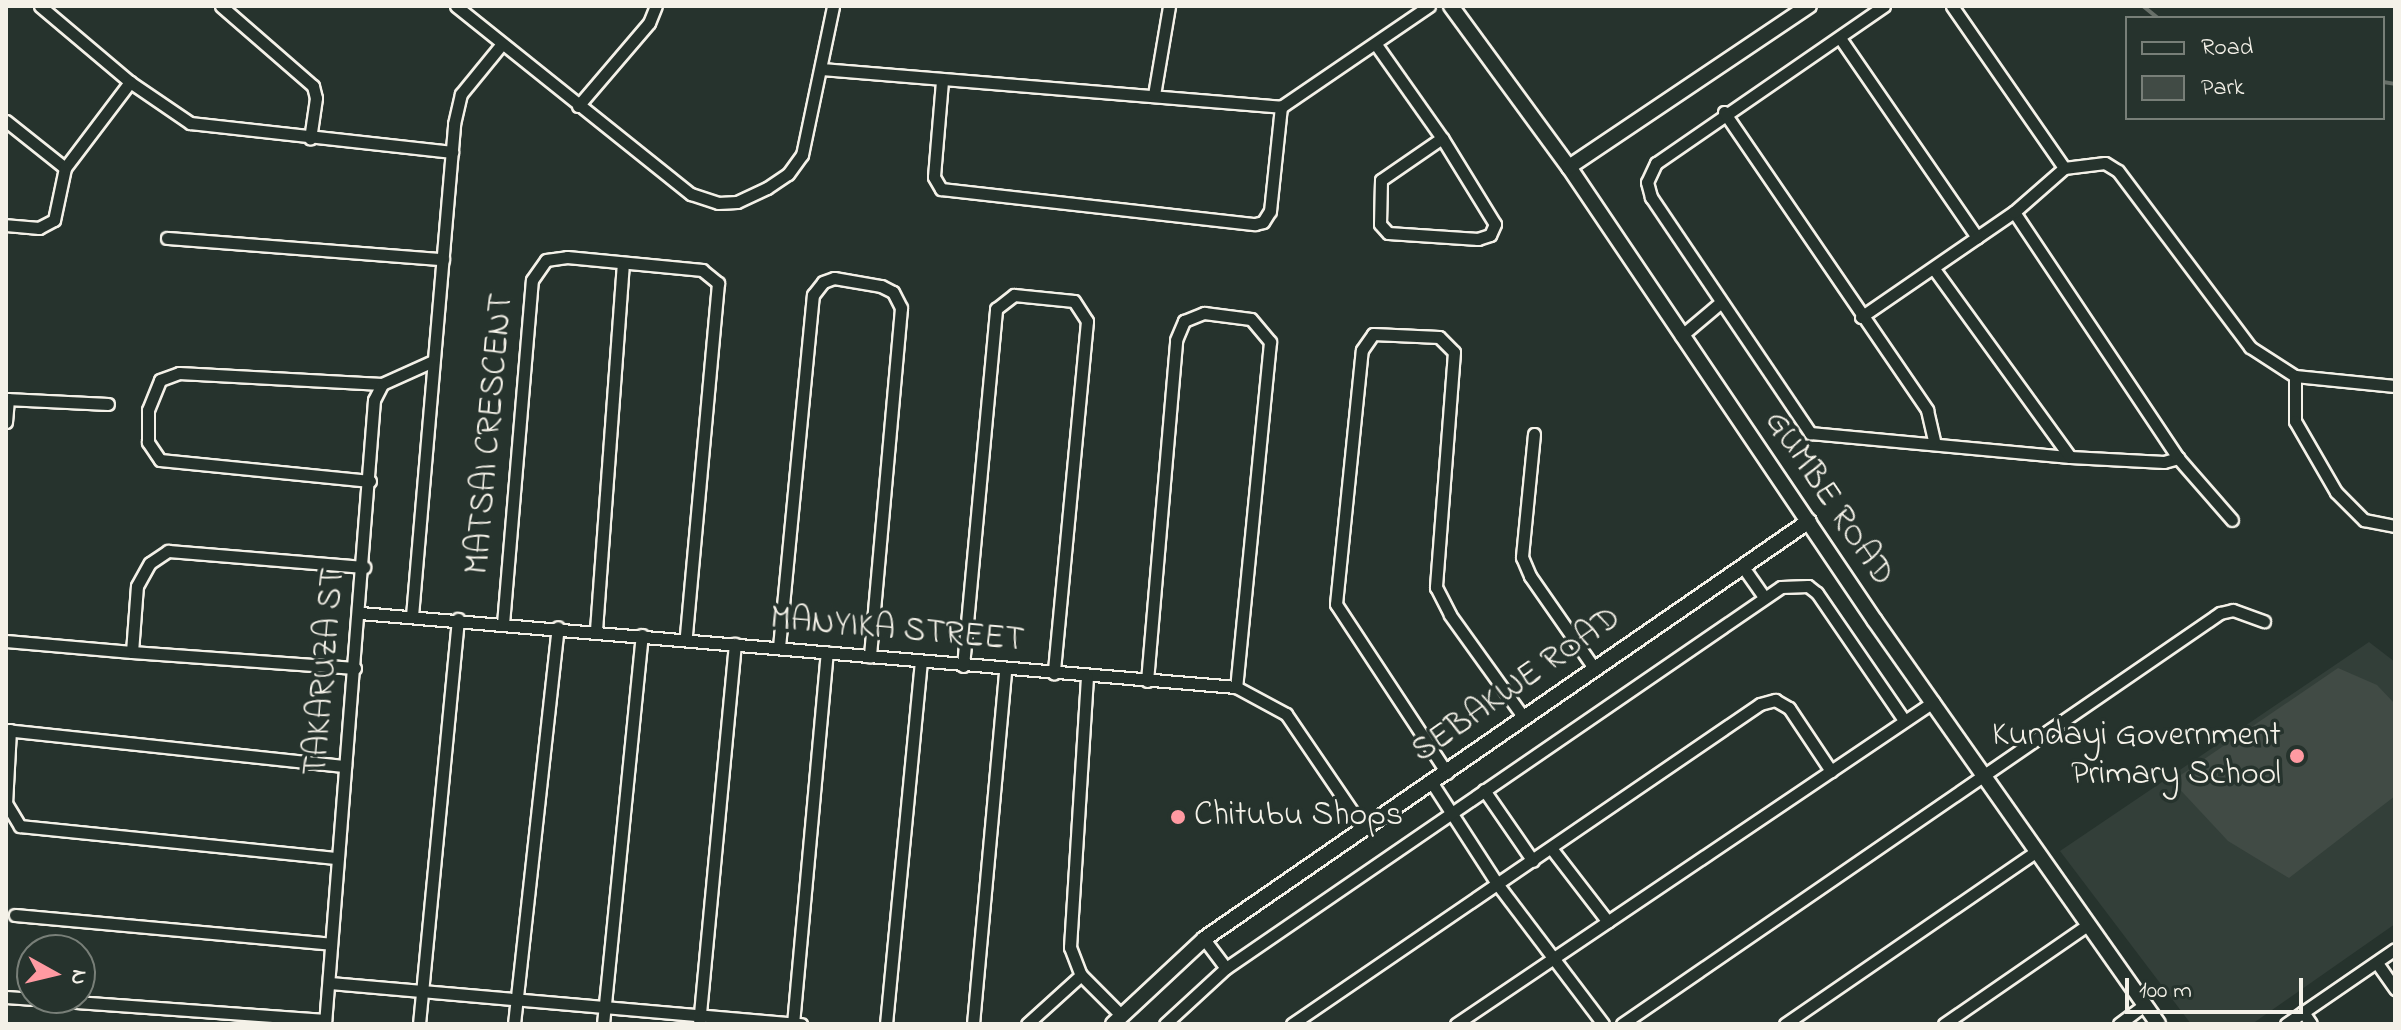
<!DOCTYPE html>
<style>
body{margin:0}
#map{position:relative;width:2401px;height:1030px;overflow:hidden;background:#26332d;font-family:"Indie Flower",sans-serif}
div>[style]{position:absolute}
.built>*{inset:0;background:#333f39}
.green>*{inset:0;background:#414b45}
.stream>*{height:4px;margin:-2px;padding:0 2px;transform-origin:2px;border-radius:2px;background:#676f68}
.roads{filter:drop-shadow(2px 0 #f4f1e8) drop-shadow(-2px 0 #f4f1e8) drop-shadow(0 2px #f4f1e8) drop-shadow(0 -2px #f4f1e8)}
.street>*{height:11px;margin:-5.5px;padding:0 5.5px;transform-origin:5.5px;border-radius:5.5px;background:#26332d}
.secondary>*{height:14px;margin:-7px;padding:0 7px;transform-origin:7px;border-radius:7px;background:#26332d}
.dots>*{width:22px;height:22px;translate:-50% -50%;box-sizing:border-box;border:4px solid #26332d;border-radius:50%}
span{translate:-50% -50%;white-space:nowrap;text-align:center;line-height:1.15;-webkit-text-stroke:7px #26332d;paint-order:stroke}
.street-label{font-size:34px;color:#f4f1e8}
.poi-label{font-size:34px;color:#f4f1e8}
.right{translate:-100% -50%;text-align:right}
.left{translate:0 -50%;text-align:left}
.frame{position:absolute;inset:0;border:8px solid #f4f1e8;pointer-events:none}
.legend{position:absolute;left:2125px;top:16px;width:260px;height:104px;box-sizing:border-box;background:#26332d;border:2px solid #787f78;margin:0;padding:10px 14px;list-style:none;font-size:24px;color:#f4f1e8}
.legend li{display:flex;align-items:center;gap:16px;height:40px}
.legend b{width:40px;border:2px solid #787f78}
.north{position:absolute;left:16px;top:934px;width:80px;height:80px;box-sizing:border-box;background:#26332d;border:2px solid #787f78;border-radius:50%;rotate:98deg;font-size:22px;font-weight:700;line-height:32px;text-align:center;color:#f4f1e8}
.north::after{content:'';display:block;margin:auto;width:28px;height:36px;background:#ff9aa2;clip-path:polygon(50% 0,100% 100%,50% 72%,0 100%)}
.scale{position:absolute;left:2125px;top:978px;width:178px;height:36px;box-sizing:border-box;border:4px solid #f4f1e8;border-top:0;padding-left:10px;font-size:24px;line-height:28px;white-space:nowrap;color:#f4f1e8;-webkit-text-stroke:6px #26332d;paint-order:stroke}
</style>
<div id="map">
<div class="built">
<div style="clip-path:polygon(2369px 642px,2395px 662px,2395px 924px,2252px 1024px,2191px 1024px,2060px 851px)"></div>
</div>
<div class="green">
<div style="clip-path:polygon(2338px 668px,2377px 685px,2395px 704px,2395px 796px,2289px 878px,2228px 841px,2172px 781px)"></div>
</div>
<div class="stream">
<div style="left:2143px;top:6px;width:19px;rotate:39deg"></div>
<div style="left:2383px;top:82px;width:12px;rotate:9deg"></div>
</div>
<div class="roads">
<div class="street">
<div style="left:40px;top:6px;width:118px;rotate:40.2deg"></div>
<div style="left:130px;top:82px;width:73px;rotate:34.3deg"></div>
<div style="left:190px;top:123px;width:264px;rotate:6.3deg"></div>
<div style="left:221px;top:6px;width:122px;rotate:41deg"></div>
<div style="left:313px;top:86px;width:12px;rotate:76deg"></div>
<div style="left:316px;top:98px;width:41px;rotate:98.3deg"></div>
<div style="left:456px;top:6px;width:301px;rotate:38.7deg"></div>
<div style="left:691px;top:194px;width:28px;rotate:18deg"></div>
<div style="left:718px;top:203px;width:19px;rotate:-3deg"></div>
<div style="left:737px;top:202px;width:33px;rotate:-25deg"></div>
<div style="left:767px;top:188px;width:25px;rotate:-34deg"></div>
<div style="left:788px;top:174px;width:24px;rotate:-54deg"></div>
<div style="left:802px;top:155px;width:152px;rotate:-78.2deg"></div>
<div style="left:1884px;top:6px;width:277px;rotate:145.4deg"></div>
<div style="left:1656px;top:163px;width:21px;rotate:115deg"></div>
<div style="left:1647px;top:182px;width:16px;rotate:75deg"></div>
<div style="left:1651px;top:197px;width:285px;rotate:56deg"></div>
<div style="left:1810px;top:433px;width:261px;rotate:5.3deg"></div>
<div style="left:2070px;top:457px;width:94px;rotate:3deg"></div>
<div style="left:2164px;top:462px;width:15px;rotate:-16deg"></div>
<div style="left:1952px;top:6px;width:197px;rotate:55.3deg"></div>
<div style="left:1840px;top:38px;width:242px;rotate:55.5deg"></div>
<div style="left:1377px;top:46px;width:113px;rotate:54.8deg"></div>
<div style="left:1442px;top:138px;width:101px;rotate:58.4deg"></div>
<div style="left:1495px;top:224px;width:12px;rotate:114deg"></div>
<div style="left:1490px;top:235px;width:13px;rotate:162deg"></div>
<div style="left:1478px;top:239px;width:90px;rotate:-176.2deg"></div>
<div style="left:1388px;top:233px;width:12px;rotate:-132deg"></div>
<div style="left:1380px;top:224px;width:44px;rotate:-88.7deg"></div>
<div style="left:1381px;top:180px;width:74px;rotate:-34.5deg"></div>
<div style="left:821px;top:69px;width:462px;rotate:4.7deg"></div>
<div style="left:1281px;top:107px;width:179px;rotate:-34.3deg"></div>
<div style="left:942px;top:81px;width:96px;rotate:94.8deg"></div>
<div style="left:934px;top:177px;width:14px;rotate:60deg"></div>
<div style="left:941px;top:189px;width:316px;rotate:6.4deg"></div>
<div style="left:1255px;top:224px;width:8px;rotate:-14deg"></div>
<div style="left:1263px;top:222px;width:13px;rotate:-58deg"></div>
<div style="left:1270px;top:211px;width:105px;rotate:-84deg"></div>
<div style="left:1154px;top:95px;width:90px;rotate:-80.4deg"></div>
<div style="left:578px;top:106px;width:109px;rotate:-49.5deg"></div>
<div style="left:649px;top:23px;width:18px;rotate:-68deg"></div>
<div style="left:1724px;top:112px;width:361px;rotate:55.7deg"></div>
<div style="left:1927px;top:410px;width:31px;rotate:77deg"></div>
<div style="left:6px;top:121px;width:75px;rotate:38.5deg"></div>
<div style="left:65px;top:168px;width:53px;rotate:101.9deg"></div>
<div style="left:54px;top:220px;width:17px;rotate:152deg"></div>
<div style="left:39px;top:228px;width:33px;rotate:-175deg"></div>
<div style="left:65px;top:168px;width:108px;rotate:-52.9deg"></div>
<div style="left:2014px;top:212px;width:296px;rotate:56.3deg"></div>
<div style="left:2178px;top:458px;width:82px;rotate:48.9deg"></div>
<div style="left:167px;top:238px;width:277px;rotate:4.4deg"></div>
<div style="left:1934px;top:269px;width:232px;rotate:54.1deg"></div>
<div style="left:1861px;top:317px;width:186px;rotate:-34.5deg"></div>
<div style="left:2014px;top:212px;width:67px;rotate:-41.3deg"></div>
<div style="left:2064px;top:168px;width:41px;rotate:-7deg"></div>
<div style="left:2105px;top:163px;width:15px;rotate:32deg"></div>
<div style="left:2118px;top:171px;width:220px;rotate:53.1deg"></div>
<div style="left:2250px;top:347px;width:54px;rotate:32.8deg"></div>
<div style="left:2295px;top:376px;width:100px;rotate:5.7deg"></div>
<div style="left:1681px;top:336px;width:51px;rotate:-40.2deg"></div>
<div style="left:2295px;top:376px;width:45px;rotate:90deg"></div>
<div style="left:2295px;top:421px;width:82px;rotate:60deg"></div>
<div style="left:2336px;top:492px;width:40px;rotate:45deg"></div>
<div style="left:2364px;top:520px;width:32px;rotate:11deg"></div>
<div style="left:6px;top:399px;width:102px;rotate:2.8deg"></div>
<div style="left:6px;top:422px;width:23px;rotate:-85deg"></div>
<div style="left:1534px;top:434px;width:124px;rotate:95.6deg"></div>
<div style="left:1522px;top:557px;width:21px;rotate:67deg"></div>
<div style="left:1530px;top:576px;width:112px;rotate:55.2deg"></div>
<div style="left:370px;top:481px;width:211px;rotate:-174.3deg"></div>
<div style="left:160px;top:460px;width:22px;rotate:-124deg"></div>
<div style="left:148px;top:442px;width:32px;rotate:-90deg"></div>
<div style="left:148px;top:410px;width:32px;rotate:-68deg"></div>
<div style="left:160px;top:380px;width:20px;rotate:-20deg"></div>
<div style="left:179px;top:373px;width:203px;rotate:3.1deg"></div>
<div style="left:1743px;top:567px;width:35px;rotate:55deg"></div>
<div style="left:360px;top:613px;width:879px;rotate:4.83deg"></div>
<div style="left:1236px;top:687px;width:57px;rotate:28.4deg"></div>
<div style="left:1286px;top:714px;width:135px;rotate:55.8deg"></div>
<div style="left:412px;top:616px;width:494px;rotate:-85.1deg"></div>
<div style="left:454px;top:124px;width:31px;rotate:-77deg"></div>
<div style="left:461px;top:94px;width:63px;rotate:-50.8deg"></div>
<div style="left:503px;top:624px;width:345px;rotate:-85.2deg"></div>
<div style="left:532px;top:280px;width:24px;rotate:-55deg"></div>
<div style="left:546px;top:260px;width:21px;rotate:-8deg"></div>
<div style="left:567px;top:257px;width:136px;rotate:5.5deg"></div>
<div style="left:702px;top:270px;width:21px;rotate:39deg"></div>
<div style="left:718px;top:283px;width:356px;rotate:95.2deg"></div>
<div style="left:596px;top:630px;width:368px;rotate:-85.8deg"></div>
<div style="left:6px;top:641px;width:126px;rotate:5deg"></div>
<div style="left:779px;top:647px;width:354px;rotate:-84.5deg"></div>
<div style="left:813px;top:295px;width:16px;rotate:-52deg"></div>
<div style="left:823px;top:282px;width:12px;rotate:-20deg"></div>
<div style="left:834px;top:278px;width:48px;rotate:9.7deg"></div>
<div style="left:881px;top:286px;width:13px;rotate:27deg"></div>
<div style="left:893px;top:292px;width:18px;rotate:63deg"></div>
<div style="left:901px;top:308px;width:350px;rotate:95.1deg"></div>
<div style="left:963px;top:666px;width:359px;rotate:-84.7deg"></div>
<div style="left:996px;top:309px;width:23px;rotate:-38deg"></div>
<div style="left:1014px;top:295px;width:60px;rotate:5.7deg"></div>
<div style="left:1074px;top:301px;width:24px;rotate:57deg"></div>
<div style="left:1087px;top:321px;width:354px;rotate:95.4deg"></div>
<div style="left:355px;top:668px;width:224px;rotate:-175.9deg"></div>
<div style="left:132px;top:652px;width:66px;rotate:-85.7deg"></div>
<div style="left:137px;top:586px;width:26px;rotate:-61deg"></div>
<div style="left:150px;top:563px;width:22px;rotate:-34deg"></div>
<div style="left:168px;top:551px;width:197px;rotate:4.7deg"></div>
<div style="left:1087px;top:677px;width:271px;rotate:93.6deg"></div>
<div style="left:1070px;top:947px;width:30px;rotate:69deg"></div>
<div style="left:1081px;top:975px;width:57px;rotate:45deg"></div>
<div style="left:1147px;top:681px;width:342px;rotate:-85.1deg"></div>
<div style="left:1176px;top:340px;width:21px;rotate:-67deg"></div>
<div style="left:1184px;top:321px;width:22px;rotate:-22deg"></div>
<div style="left:1204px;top:313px;width:47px;rotate:7.3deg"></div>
<div style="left:1251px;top:319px;width:30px;rotate:50deg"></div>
<div style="left:1270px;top:342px;width:347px;rotate:95.6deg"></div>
<div style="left:6px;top:730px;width:341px;rotate:6.1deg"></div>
<div style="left:10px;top:730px;width:73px;rotate:93.1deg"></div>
<div style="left:6px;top:803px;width:27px;rotate:59deg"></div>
<div style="left:20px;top:826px;width:319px;rotate:5.8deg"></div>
<div style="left:1447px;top:773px;width:202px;rotate:-123.3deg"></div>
<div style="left:1336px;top:604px;width:255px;rotate:-84.2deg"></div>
<div style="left:1362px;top:350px;width:19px;rotate:-55deg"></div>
<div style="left:1373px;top:334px;width:66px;rotate:2.6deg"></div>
<div style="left:1439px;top:337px;width:21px;rotate:45deg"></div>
<div style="left:1454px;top:352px;width:236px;rotate:94.4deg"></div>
<div style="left:1436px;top:587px;width:31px;rotate:63deg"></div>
<div style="left:1450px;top:615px;width:127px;rotate:54.3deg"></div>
<div style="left:1432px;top:783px;width:121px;rotate:57.1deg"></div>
<div style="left:1498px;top:885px;width:174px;rotate:52.9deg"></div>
<div style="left:1484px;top:790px;width:86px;rotate:55.4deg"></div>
<div style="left:1551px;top:848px;width:93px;rotate:52.4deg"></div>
<div style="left:15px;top:915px;width:317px;rotate:5.2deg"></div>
<div style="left:1204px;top:939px;width:36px;rotate:53deg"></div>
<div style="left:2377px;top:963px;width:32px;rotate:55deg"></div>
<div style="left:330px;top:983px;width:473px;rotate:5deg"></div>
<div style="left:6px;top:997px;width:320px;rotate:4.1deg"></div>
<div style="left:2303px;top:1012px;width:14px;rotate:56deg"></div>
<div style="left:325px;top:1024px;width:626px;rotate:-85.51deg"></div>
<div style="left:374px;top:400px;width:18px;rotate:-63deg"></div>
<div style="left:382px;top:384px;width:56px;rotate:-24.3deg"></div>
<div style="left:419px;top:1024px;width:407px;rotate:-84.5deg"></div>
<div style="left:514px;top:1024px;width:399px;rotate:-83.7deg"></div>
<div style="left:603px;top:1024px;width:391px;rotate:-84.3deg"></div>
<div style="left:699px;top:1024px;width:382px;rotate:-84.6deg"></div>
<div style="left:793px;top:1024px;width:373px;rotate:-84.8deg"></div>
<div style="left:886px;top:1024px;width:364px;rotate:-84.5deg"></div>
<div style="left:973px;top:1024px;width:356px;rotate:-84.8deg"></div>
<div style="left:1027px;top:1024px;width:73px;rotate:-42.2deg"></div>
<div style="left:1165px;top:1024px;width:83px;rotate:-42.6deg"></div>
<div style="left:1226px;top:968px;width:673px;rotate:-34.47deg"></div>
<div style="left:1781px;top:587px;width:27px;rotate:-2deg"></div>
<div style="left:1808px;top:586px;width:11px;rotate:38deg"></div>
<div style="left:1817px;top:593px;width:154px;rotate:55.6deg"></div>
<div style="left:1292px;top:1024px;width:567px;rotate:-34.36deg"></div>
<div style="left:1760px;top:704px;width:16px;rotate:-15deg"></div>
<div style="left:1775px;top:700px;width:16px;rotate:30deg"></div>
<div style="left:1789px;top:708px;width:76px;rotate:56.3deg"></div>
<div style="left:1456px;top:1024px;width:576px;rotate:-34.02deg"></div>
<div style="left:1622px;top:1024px;width:726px;rotate:-34.5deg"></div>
<div style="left:2220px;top:613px;width:13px;rotate:-13deg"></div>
<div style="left:2233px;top:610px;width:33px;rotate:20deg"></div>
<div style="left:1785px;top:1024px;width:306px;rotate:-34.5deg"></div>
<div style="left:1944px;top:1024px;width:176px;rotate:-34.6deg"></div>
<div style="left:2119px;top:1024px;width:31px;rotate:-37deg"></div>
<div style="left:2286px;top:1024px;width:132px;rotate:-34.5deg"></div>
</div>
<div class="secondary">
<div style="left:1451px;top:6px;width:200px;rotate:53.8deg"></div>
<div style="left:1569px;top:167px;width:547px;rotate:56.02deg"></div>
<div style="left:1875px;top:621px;width:492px;rotate:54.9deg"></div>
<div style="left:1569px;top:167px;width:289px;rotate:-33.9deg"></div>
<div style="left:1113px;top:1024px;width:125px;rotate:-43deg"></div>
<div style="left:1204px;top:939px;width:735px;rotate:-34.64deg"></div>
</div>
</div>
<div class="dots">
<div style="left:2297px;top:756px;background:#ff9aa2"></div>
<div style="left:1178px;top:817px;background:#ff9aa2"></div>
</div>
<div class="street-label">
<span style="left:491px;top:434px;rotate:-85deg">MATSAI CRESCENT</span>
<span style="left:1828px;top:499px;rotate:56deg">GUMBE ROAD</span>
<span style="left:897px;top:631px;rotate:5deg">MANYIKA STREET</span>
<span style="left:326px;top:672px;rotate:-85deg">TAKARUZA ST</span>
<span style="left:1517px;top:686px;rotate:-35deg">SEBAKWE ROAD</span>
</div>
<div class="poi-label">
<span class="right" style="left:2281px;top:756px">Kundayi Government<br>Primary School</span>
<span class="left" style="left:1194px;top:817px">Chitubu Shops</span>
</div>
<div class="frame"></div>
<ul class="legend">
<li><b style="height:10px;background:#26332d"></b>Road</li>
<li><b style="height:22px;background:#414b45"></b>Park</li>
</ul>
<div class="north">N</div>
<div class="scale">100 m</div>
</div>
